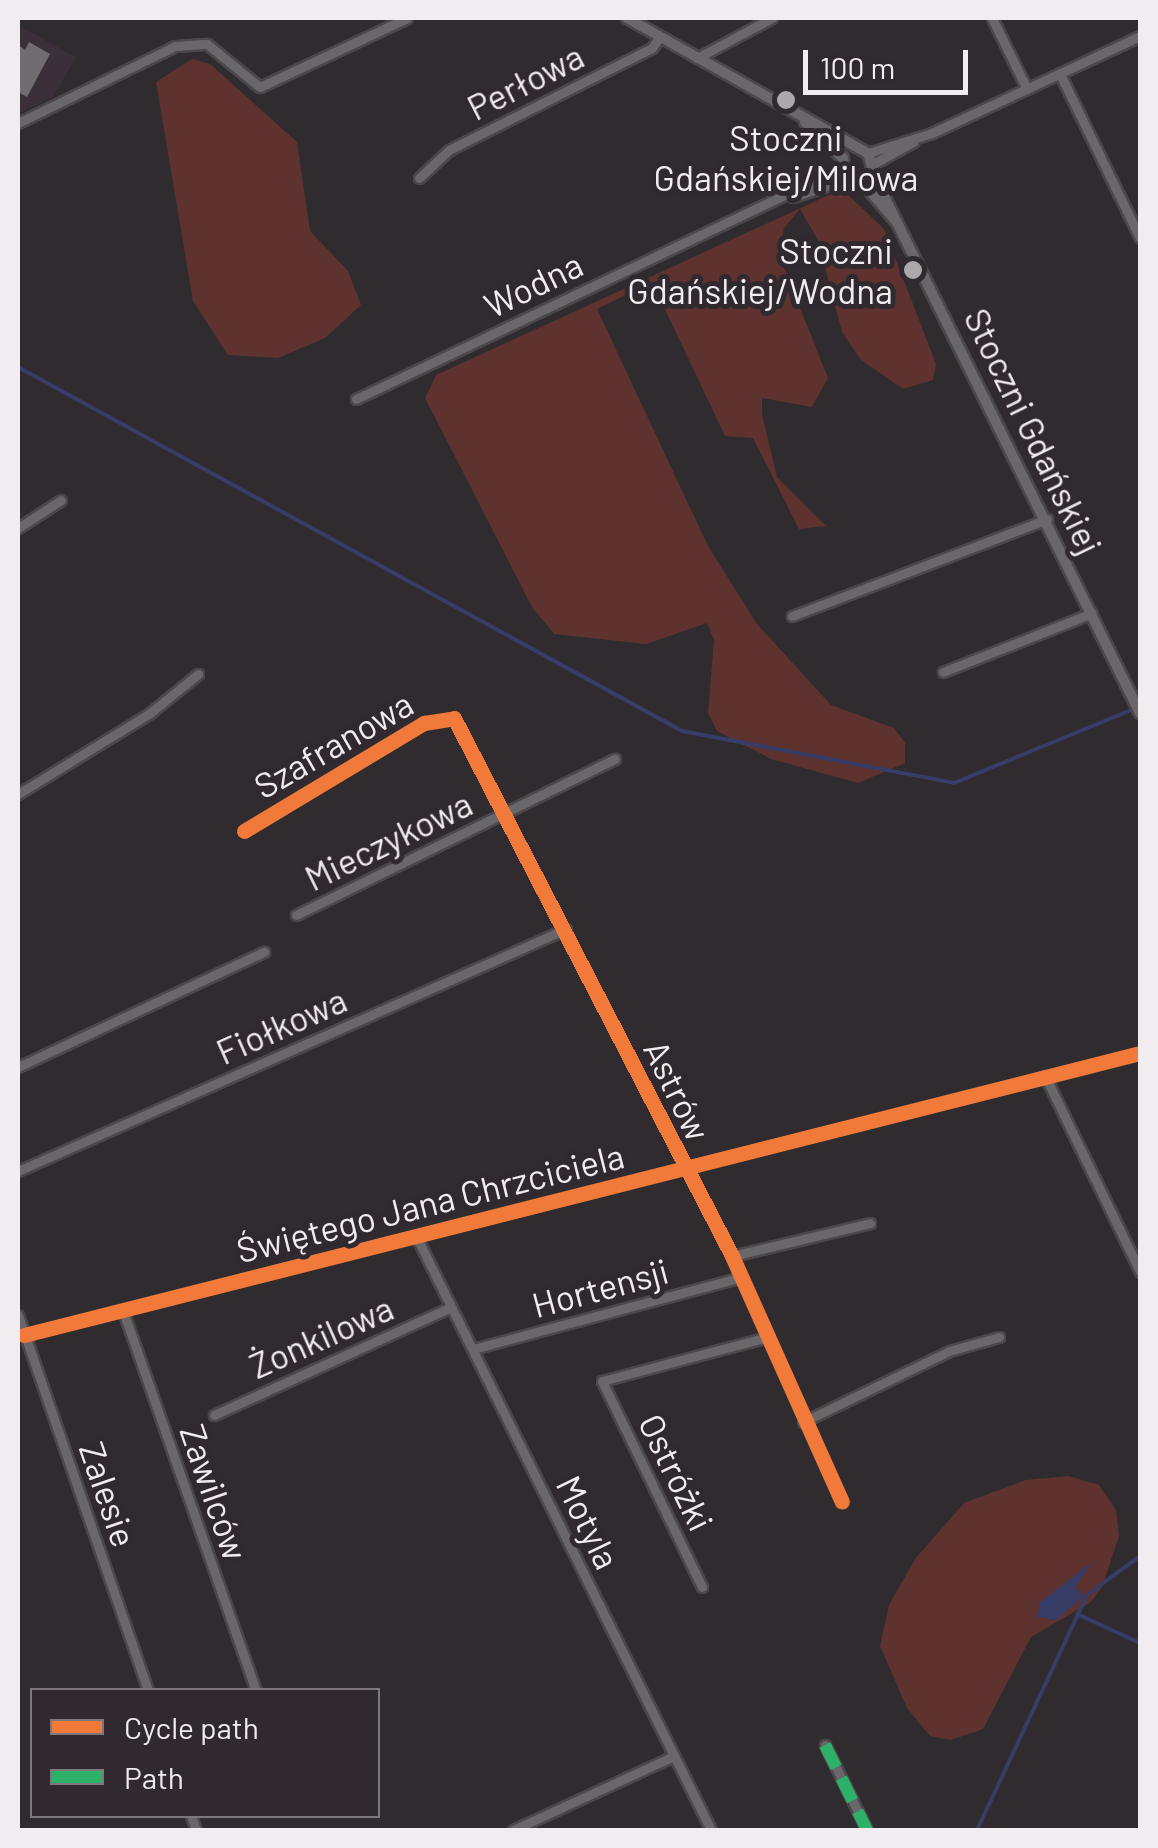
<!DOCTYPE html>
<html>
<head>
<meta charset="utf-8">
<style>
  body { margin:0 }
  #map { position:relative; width:1158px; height:1848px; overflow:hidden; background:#2f2b2f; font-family:Barlow,sans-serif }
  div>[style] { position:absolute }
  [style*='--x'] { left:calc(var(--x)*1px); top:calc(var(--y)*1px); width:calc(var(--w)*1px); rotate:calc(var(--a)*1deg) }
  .built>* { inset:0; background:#3b2f39 }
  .green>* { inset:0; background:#5e332f }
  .water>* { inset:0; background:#373d66 }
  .stream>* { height:4px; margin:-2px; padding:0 2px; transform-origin:2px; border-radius:2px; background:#373d66 }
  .building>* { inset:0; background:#716c6f }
  .roads { filter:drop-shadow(2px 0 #4b474a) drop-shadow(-2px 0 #4b474a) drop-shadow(0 2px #4b474a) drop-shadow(0 -2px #4b474a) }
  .minor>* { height:9px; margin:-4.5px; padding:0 4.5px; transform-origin:4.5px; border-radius:4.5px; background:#6a676a }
  .tertiary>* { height:10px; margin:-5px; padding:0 5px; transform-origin:5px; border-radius:5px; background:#6a676a }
  .quiet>* { height:12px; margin-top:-6px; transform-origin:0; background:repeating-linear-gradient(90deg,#2db169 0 25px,transparent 0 37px) }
  .cycleway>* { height:15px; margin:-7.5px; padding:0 7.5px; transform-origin:7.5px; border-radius:7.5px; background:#f17a3a }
  .dots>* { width:28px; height:28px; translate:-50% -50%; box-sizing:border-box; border:5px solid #312930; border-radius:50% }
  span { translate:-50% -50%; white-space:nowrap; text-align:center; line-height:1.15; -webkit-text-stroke:10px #312930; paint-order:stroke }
  .street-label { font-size:35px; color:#f1ecf0 }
  .poi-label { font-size:35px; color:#f1ecf0 }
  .right { translate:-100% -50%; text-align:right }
  .frame { position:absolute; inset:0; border:20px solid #f1ecf0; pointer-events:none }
  .legend { position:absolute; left:30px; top:1688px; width:350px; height:130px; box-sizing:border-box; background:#312930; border:2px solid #7e777d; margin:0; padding:12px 18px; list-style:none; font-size:30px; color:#f1ecf0 }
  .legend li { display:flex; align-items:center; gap:20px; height:50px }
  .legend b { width:50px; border:2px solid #7e777d }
  .scale { position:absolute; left:803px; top:50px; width:165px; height:45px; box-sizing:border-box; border:5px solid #f1ecf0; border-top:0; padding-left:12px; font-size:30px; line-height:35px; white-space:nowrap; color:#f1ecf0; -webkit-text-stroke:8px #312930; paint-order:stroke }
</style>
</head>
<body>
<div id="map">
  <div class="built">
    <div style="clip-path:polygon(18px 25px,76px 57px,54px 96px,18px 114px)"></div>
  </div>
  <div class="green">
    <div style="clip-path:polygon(192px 59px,210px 64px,297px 142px,310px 231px,348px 271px,361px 305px,325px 338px,278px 358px,228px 355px,193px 301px,156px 82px)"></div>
    <div style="clip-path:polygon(842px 189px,884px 229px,936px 364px,933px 380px,903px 389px,861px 360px,842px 332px,818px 240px,800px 209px,784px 228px,779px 255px,828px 378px,812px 407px,762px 398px,762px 414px,777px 477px,826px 526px,799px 529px,753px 438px,725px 436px,652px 282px,597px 309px,708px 546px,757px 624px,831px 705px,894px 728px,905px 743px,905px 763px,858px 783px,771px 759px,717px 731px,708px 713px,714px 640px,707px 623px,646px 644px,554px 634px,532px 607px,425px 398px,436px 375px)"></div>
    <div style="clip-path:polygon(1068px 1476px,1099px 1485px,1116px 1510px,1119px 1536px,1102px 1587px,1091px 1602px,1031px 1637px,983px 1729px,951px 1740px,930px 1736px,907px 1708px,880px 1646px,889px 1605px,915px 1559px,964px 1503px,1026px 1480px)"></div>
  </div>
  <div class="water">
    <div style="clip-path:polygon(1092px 1562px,1075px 1588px,1084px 1596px,1056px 1620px,1038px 1617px,1039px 1603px)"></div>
  </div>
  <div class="stream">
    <div style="--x:18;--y:367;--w:757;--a:28.73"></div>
    <div style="--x:682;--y:731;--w:277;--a:10.8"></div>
    <div style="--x:954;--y:783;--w:189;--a:-22.4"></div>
    <div style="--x:1077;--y:1614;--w:69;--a:24.7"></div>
    <div style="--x:977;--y:1830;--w:259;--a:-64.9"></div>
    <div style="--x:1087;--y:1595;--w:66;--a:-36.3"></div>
  </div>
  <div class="building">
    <div style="clip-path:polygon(29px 42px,50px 54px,27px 97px,18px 92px,18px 45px,25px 50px)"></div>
  </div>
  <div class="roads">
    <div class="minor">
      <div style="--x:992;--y:18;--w:79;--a:63.8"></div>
      <div style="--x:697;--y:58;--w:85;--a:-28.1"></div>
      <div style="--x:1060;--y:74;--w:182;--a:64"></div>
      <div style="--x:18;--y:123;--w:175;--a:-26.1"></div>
      <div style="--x:175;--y:46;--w:32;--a:-4"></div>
      <div style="--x:207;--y:44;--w:68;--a:39.1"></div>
      <div style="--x:260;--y:87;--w:162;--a:-25.1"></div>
      <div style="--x:868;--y:153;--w:67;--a:-17.4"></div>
      <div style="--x:932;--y:133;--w:230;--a:-25"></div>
      <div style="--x:873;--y:164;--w:46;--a:-28.8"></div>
      <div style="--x:419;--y:178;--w:41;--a:-43"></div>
      <div style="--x:449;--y:150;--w:227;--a:-26.7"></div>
      <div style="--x:652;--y:48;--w:14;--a:-56"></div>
      <div style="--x:793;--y:197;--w:58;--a:-18.1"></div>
      <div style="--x:356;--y:399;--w:537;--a:-25.47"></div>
      <div style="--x:18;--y:528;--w:51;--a:-33.1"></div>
      <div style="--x:792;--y:616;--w:273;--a:-20.8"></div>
      <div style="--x:943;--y:672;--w:160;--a:-21.6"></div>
      <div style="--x:18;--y:794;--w:155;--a:-31.5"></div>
      <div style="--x:150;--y:713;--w:62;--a:-39.1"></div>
      <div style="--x:244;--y:831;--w:210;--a:-31"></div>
      <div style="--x:424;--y:723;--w:30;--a:-9"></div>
      <div style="--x:454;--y:718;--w:606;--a:62.67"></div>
      <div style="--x:732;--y:1256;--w:269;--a:65.9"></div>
      <div style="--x:296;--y:915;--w:355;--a:-26.1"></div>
      <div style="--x:18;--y:1067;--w:272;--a:-25.1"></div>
      <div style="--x:1045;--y:1076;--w:218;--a:64.1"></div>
      <div style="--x:18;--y:1171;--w:599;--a:-23.83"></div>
      <div style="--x:417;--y:1238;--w:661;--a:63.59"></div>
      <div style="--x:732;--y:1256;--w:142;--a:-13.4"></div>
      <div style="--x:123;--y:1311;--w:402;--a:70.7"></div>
      <div style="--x:18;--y:1315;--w:397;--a:70.9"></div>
      <div style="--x:24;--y:1335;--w:1151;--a:-14.18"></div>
      <div style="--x:473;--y:1349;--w:278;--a:-15"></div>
      <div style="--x:214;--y:1415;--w:260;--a:-24.5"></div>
      <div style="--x:803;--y:1422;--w:162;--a:-25.9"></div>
      <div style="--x:949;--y:1351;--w:52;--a:-15.6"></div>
      <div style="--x:702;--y:1587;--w:229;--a:-115.9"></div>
      <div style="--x:602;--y:1381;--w:168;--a:-14.9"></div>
      <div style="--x:825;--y:1745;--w:95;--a:63.7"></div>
      <div style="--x:191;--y:1816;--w:15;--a:70"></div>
      <div style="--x:513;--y:1830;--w:177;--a:-24.7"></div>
    </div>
    <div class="tertiary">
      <div style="--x:627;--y:18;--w:276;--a:29.3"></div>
      <div style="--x:868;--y:153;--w:18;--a:74"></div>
      <div style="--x:873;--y:170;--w:16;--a:137"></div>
      <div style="--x:805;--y:122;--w:52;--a:43.5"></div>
      <div style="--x:843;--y:158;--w:18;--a:84"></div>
      <div style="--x:845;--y:176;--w:17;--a:17"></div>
      <div style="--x:872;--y:172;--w:604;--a:63.65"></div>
      <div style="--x:861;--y:181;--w:52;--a:48.9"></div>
    </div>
  </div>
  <div class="quiet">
    <div style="--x:825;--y:1745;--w:95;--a:63.7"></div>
  </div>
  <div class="cycleway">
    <div style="--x:244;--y:831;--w:210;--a:-31"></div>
    <div style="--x:424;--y:723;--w:30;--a:-9"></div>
    <div style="--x:454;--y:718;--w:606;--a:62.67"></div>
    <div style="--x:732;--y:1256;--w:269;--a:65.9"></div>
    <div style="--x:24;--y:1335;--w:1151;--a:-14.18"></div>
  </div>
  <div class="dots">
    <div style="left:786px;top:100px;background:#ada8ac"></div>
    <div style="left:913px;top:270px;background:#ada8ac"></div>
  </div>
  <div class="street-label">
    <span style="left:525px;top:81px;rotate:-27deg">Perłowa</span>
    <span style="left:533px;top:284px;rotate:-26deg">Wodna</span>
    <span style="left:1034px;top:431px;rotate:64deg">Stoczni Gdańskiej</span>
    <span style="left:333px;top:744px;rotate:-30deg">Szafranowa</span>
    <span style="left:388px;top:840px;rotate:-26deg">Mieczykowa</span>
    <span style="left:281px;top:1025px;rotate:-24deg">Fiołkowa</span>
    <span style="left:678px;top:1090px;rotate:64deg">Astrów</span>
    <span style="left:430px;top:1202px;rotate:-14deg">Świętego Jana Chrzciciela</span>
    <span style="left:600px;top:1287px;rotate:-15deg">Hortensji</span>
    <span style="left:321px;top:1336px;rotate:-24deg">Żonkilowa</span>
    <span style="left:677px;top:1472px;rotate:64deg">Ostróżki</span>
    <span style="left:215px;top:1492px;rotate:71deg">Zawilców</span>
    <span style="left:109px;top:1494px;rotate:71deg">Zalesie</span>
    <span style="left:589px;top:1522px;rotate:64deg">Motyla</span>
  </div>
  <div class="poi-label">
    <span style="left:786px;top:157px">Stoczni<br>Gdańskiej/Milowa</span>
    <span class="right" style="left:893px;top:270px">Stoczni<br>Gdańskiej/Wodna</span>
  </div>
  <div class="frame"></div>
  <ul class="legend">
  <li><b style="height:12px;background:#f17a3a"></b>Cycle path</li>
  <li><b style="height:12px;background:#2db169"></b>Path</li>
  </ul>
  <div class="scale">100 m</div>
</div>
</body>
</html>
